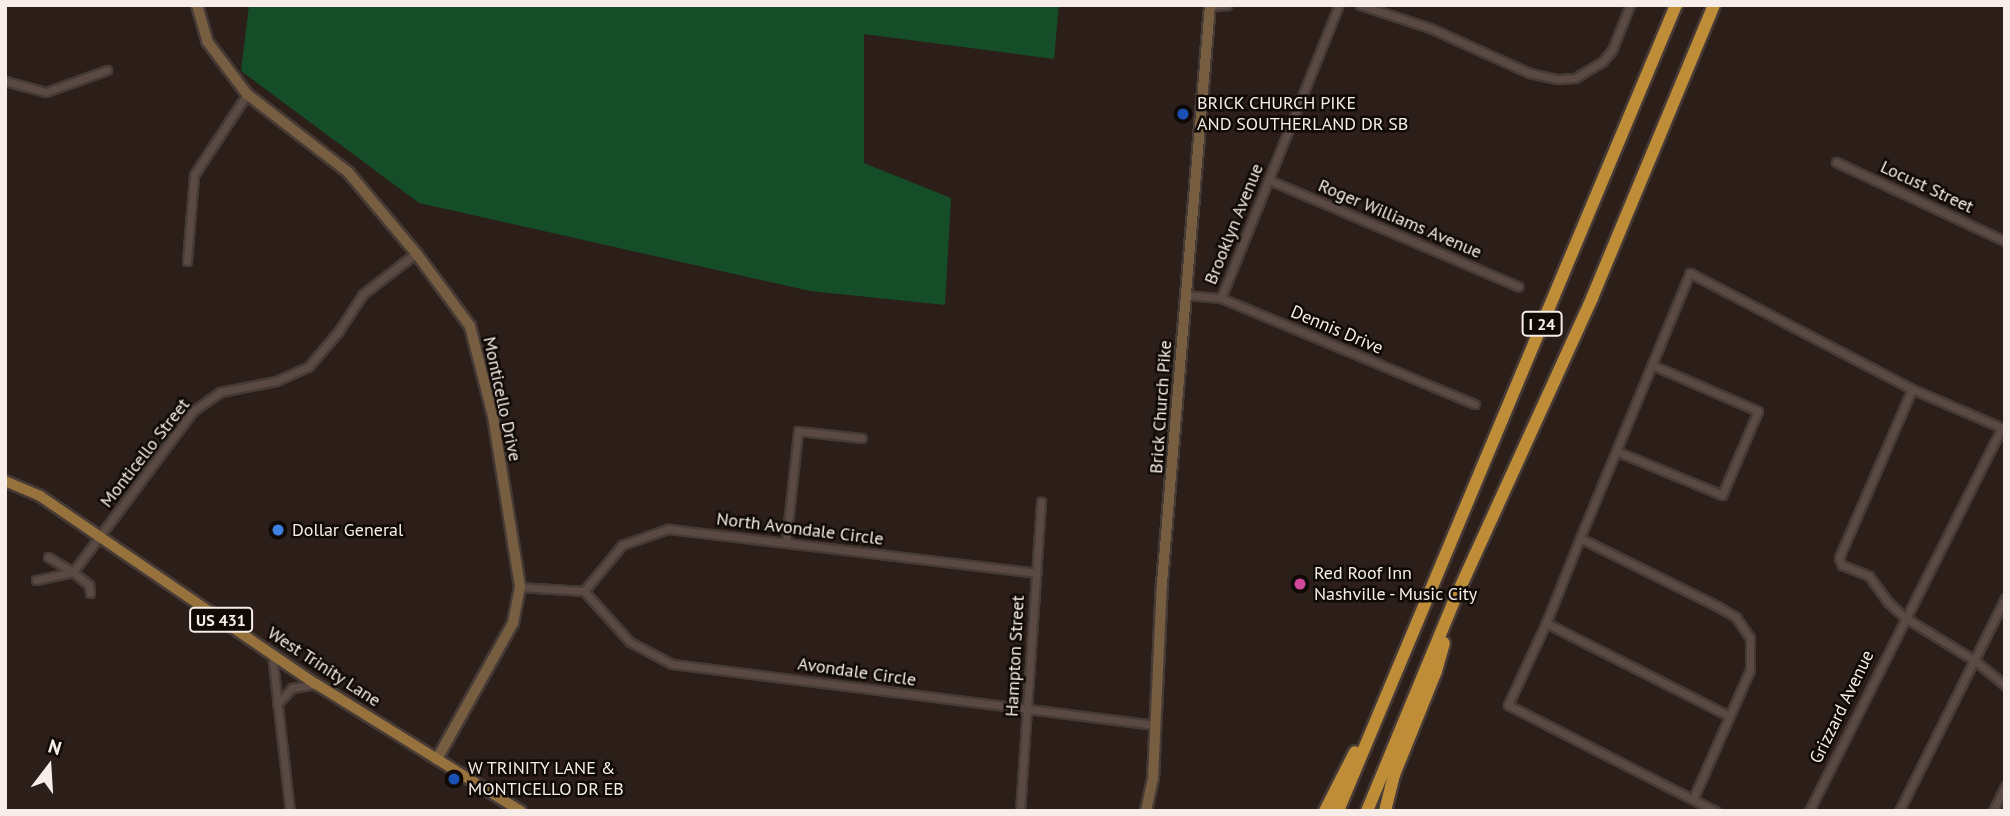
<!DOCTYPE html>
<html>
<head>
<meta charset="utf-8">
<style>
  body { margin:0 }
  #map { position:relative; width:2010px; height:816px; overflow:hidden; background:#2c1e18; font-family:"PT Sans",sans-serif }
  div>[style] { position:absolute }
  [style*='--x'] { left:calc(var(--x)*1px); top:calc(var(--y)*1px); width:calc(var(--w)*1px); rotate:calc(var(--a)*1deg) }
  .green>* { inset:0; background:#144d27 }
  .roads { filter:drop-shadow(2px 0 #463a36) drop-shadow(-2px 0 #463a36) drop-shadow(0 2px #463a36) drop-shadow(0 -2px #463a36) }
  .street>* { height:7px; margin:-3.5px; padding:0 3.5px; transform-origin:3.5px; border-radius:3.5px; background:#5a4a43 }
  .secondary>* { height:10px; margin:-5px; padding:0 5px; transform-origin:5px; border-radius:5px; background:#785e40 }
  .primary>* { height:10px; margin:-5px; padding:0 5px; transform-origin:5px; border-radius:5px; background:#97723c }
  .highway>* { height:12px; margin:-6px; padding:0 6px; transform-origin:6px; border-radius:6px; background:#bf8d38 }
  .dots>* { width:19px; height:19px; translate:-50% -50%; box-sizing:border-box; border:4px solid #100a07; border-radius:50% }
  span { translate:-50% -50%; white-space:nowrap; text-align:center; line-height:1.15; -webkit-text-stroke:5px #100a07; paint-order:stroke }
  .shield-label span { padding:2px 5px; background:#100a07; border:2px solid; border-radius:5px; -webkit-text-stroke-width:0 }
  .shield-label { font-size:16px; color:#f7ede9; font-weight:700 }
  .poi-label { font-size:18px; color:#f7ede9 }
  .left { translate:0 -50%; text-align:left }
  .street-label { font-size:18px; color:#f7ede9 }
  .frame { position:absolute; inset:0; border:7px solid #f7ede9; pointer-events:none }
  .north { position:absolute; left:14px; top:732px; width:70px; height:70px; -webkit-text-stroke:5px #100a07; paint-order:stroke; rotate:17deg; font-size:19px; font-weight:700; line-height:28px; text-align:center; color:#f7ede9 }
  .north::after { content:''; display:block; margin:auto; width:24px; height:32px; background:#f7ede9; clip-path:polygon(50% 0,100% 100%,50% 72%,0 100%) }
</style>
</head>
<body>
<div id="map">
  <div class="green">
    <div style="clip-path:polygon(249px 5px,1059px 5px,1054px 59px,864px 34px,864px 163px,951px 198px,945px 305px,810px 291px,419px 203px,241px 71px)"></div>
  </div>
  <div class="roads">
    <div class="street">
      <div style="--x:1360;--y:5;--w:74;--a:18.2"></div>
      <div style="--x:1430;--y:28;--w:109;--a:24.4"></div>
      <div style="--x:1529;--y:73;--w:30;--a:12"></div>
      <div style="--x:1558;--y:79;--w:17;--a:-3"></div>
      <div style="--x:1575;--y:78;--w:31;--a:-31"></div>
      <div style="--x:1602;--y:62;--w:16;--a:-50"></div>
      <div style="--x:1612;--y:50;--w:48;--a:-68.2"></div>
      <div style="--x:1210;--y:6;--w:17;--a:-3"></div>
      <div style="--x:5;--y:81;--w:42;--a:15"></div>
      <div style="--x:46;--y:92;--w:65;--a:-19.8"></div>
      <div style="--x:1836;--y:162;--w:187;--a:25.1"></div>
      <div style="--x:1269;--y:180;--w:271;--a:23.1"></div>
      <div style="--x:187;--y:261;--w:86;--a:-85.3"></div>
      <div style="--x:194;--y:175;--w:97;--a:-56.8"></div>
      <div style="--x:1185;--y:295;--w:36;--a:5"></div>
      <div style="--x:1221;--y:298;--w:275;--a:22.7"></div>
      <div style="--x:1221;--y:298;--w:316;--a:-68.1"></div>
      <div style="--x:1912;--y:389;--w:184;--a:113.4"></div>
      <div style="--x:1839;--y:558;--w:8;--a:67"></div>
      <div style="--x:1842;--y:565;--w:29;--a:22"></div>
      <div style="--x:1869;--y:576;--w:32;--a:54"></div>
      <div style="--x:1888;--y:602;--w:22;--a:43"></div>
      <div style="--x:1904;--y:617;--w:82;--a:31.6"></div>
      <div style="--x:1974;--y:660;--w:40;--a:39"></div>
      <div style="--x:1616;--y:451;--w:115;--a:22.5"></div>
      <div style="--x:1722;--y:495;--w:91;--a:-66.8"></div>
      <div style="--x:1758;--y:411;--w:116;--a:-156.5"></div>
      <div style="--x:1580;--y:538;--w:287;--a:-67.5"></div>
      <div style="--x:1690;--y:273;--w:250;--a:27.6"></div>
      <div style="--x:1912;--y:389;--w:101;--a:23.3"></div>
      <div style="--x:786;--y:542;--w:112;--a:-83.8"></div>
      <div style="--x:798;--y:431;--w:64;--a:6.2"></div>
      <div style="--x:48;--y:557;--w:29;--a:31"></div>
      <div style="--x:73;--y:572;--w:201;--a:-53.3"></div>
      <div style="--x:193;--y:411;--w:33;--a:-35"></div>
      <div style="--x:220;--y:392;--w:57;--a:-11.1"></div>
      <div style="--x:276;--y:381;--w:36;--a:-24"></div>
      <div style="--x:309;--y:366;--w:45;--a:-49.5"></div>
      <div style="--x:338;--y:332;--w:45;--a:-56.7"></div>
      <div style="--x:363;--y:294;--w:67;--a:-37.7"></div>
      <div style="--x:36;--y:580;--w:38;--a:-12"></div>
      <div style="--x:73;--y:572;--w:21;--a:39"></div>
      <div style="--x:89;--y:585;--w:8;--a:83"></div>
      <div style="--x:520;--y:587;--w:64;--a:3.6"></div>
      <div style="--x:584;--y:591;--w:69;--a:48"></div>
      <div style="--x:630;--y:642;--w:47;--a:27.6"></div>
      <div style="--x:672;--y:664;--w:485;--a:7.2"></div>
      <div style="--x:584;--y:591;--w:60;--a:-50.4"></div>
      <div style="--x:622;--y:545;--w:49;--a:-19.2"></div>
      <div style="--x:668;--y:529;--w:371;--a:6.8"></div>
      <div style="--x:1546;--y:623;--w:205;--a:26.9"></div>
      <div style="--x:272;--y:654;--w:158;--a:83.5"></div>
      <div style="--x:277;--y:704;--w:22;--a:-47"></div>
      <div style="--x:292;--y:688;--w:24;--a:-9"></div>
      <div style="--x:1693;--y:799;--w:141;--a:-66.2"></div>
      <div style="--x:1750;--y:670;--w:32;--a:-90"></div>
      <div style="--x:1750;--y:638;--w:25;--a:-124"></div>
      <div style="--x:1736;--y:617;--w:20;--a:-150"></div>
      <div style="--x:1719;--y:607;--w:155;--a:-153.6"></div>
      <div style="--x:1580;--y:538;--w:92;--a:111.8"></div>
      <div style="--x:1546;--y:623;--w:90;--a:114.9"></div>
      <div style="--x:1508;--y:705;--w:233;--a:27.1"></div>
      <div style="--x:1020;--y:811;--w:310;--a:-86.1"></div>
      <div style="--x:1809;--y:811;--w:429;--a:-63.3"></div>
      <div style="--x:1899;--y:811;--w:238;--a:-63.5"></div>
      <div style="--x:1993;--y:811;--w:28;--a:-64"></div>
    </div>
    <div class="secondary">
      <div style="--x:197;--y:5;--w:37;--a:74"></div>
      <div style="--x:207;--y:41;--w:66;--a:53"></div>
      <div style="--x:247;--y:94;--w:128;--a:37.7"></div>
      <div style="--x:348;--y:172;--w:106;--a:50"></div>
      <div style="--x:416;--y:253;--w:91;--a:53.5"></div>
      <div style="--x:470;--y:326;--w:93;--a:75.7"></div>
      <div style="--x:493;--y:416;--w:173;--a:81"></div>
      <div style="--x:520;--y:587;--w:37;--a:101"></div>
      <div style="--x:513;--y:623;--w:156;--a:119.2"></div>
      <div style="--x:1146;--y:811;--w:33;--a:-78"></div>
      <div style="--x:1153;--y:779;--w:196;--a:-87.4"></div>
      <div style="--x:1162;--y:583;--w:580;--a:-85.25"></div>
    </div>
    <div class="primary">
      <div style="--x:5;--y:481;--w:38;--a:23"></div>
      <div style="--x:40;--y:496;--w:334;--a:34.3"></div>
      <div style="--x:316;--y:684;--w:241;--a:31.8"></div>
    </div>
    <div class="highway">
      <div style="--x:1325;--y:811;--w:66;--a:-63"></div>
      <div style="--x:1338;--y:811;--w:874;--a:-67.25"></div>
      <div style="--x:1367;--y:811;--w:230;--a:-67.5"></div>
      <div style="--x:1455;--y:599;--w:331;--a:-65.5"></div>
      <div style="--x:1592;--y:298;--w:317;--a:-67.4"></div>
      <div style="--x:1385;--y:811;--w:37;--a:-76"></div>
      <div style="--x:1394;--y:775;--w:112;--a:-68"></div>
      <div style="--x:1436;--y:671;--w:29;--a:-74"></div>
    </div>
  </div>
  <div class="dots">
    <div style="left:1183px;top:114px;background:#1a4fb4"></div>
    <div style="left:278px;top:530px;background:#3f7fe0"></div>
    <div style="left:1300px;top:584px;background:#d1479c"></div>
    <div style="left:454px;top:779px;background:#1a4fb4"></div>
  </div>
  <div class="shield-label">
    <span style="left:1542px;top:324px">I 24</span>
    <span style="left:221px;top:620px">US 431</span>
  </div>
  <div class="poi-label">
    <span class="left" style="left:1197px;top:114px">BRICK CHURCH PIKE<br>AND SOUTHERLAND DR SB</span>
    <span class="left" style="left:292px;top:530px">Dollar General</span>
    <span class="left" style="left:1314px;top:584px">Red Roof Inn<br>Nashville - Music City</span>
    <span class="left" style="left:468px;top:779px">W TRINITY LANE &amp;<br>MONTICELLO DR EB</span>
  </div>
  <div class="street-label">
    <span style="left:1927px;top:187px;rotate:25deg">Locust Street</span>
    <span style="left:1400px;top:219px;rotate:23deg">Roger Williams Avenue</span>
    <span style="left:1234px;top:224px;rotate:-68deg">Brooklyn Avenue</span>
    <span style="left:1337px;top:330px;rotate:23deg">Dennis Drive</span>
    <span style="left:502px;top:399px;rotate:78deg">Monticello Drive</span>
    <span style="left:1161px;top:407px;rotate:-86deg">Brick Church Pike</span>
    <span style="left:145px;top:453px;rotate:-52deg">Monticello Street</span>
    <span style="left:800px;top:529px;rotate:7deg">North Avondale Circle</span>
    <span style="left:1015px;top:656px;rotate:-87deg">Hampton Street</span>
    <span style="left:324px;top:667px;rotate:33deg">West Trinity Lane</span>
    <span style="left:857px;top:672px;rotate:8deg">Avondale Circle</span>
    <span style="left:1842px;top:707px;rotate:-64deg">Grizzard Avenue</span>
  </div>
  <div class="frame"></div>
  <div class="north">N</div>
</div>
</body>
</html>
